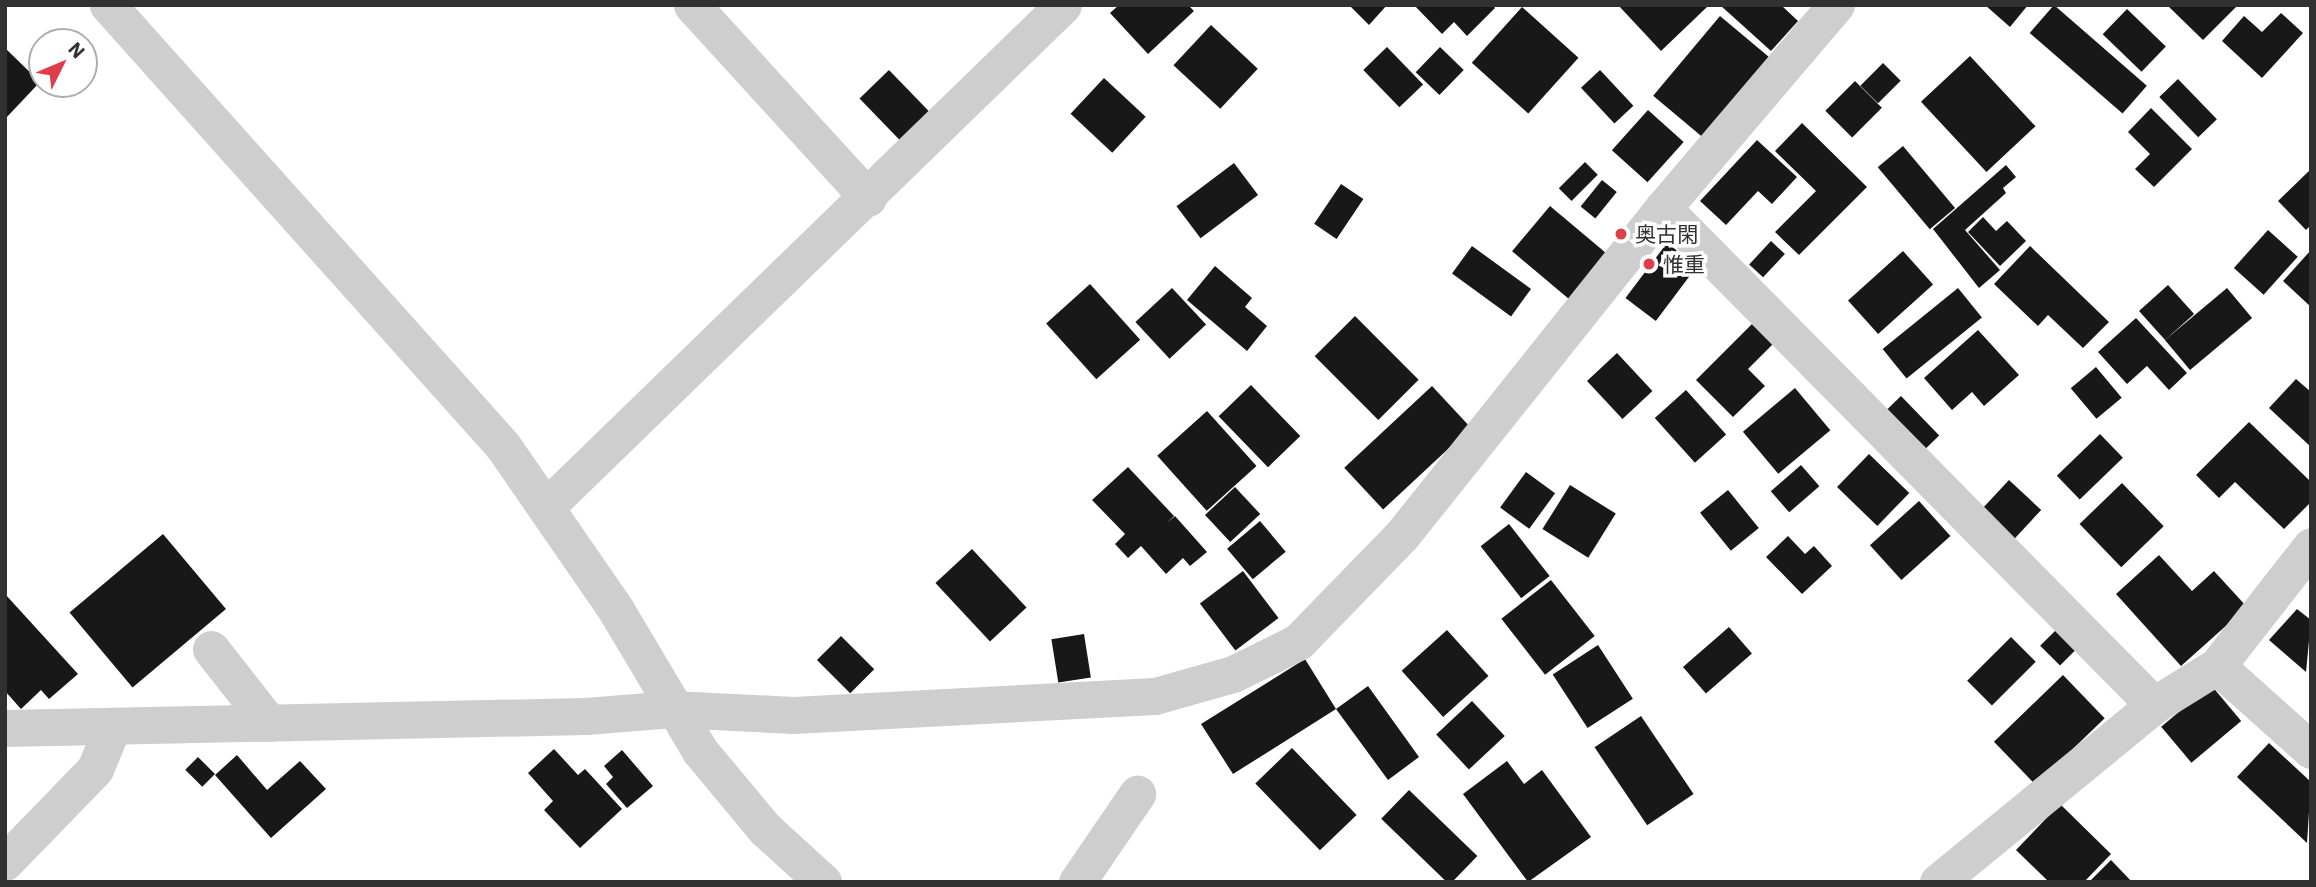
<!DOCTYPE html>
<html>
<head>
<meta charset="utf-8">
<style>
  body { margin:0 }
  #map { position:relative; width:2316px; height:887px; overflow:hidden; background:#fff; font-family:"IBM Plex Sans","Noto Sans JP",sans-serif }
  div>[style] { position:absolute }
  [style*='--x'] { left:calc(var(--x)*1px); top:calc(var(--y)*1px); width:calc(var(--w)*1px); rotate:calc(var(--a)*1deg) }
  .building>* { inset:0; background:#181818; transform-origin:0 0 }
  .minor>* { height:37px; margin:-18.5px; padding:0 18.5px; transform-origin:18.5px; border-radius:18.5px; background:#cecece }
  .dots>* { width:19px; height:19px; translate:-50% -50%; box-sizing:border-box; border:4px solid #fff; border-radius:50% }
  span { translate:-50% -50%; white-space:nowrap; text-align:center; line-height:1.15; -webkit-text-stroke:7px #fff; paint-order:stroke }
  .poi-label { font-size:21px; color:#313131 }
  .left { translate:0 -50%; text-align:left }
  .frame { position:absolute; inset:0; border:7px solid #313131; pointer-events:none }
  .north { position:absolute; left:28px; top:28px; width:70px; height:70px; box-sizing:border-box; background:#fff; border:2px solid #adadad; border-radius:50%; rotate:47deg; font-size:19px; font-weight:700; line-height:28px; text-align:center; color:#313131 }
  .north::after { content:''; display:block; margin:auto; width:24px; height:32px; background:#de3d4a; clip-path:polygon(50% 0,100% 100%,50% 72%,0 100%) }
</style>
</head>
<body>
<div id="map">
  <div class="building">
    <div style="clip-path:polygon(1119px 5px,1188px 5px,1194px 11px,1148px 54px,1110px 13px)"></div>
    <div style="clip-path:polygon(1349px 5px,1387px 5px,1369px 25px)"></div>
    <div style="clip-path:polygon(1414px 5px,1493px 5px,1495px 8px,1467px 36px,1454px 22px,1442px 34px)"></div>
    <div style="clip-path:polygon(1618px 5px,1705px 5px,1707px 7px,1661px 51px)"></div>
    <div style="clip-path:polygon(1720px 5px,1781px 5px,1798px 21px,1771px 51px)"></div>
    <div style="clip-path:polygon(1985px 5px,2028px 5px,2010px 27px)"></div>
    <div style="left:2054px;top:5px;width:123px;height:37px;rotate:41deg"></div>
    <div style="clip-path:polygon(2167px 5px,2238px 5px,2203px 40px)"></div>
    <div style="left:1522px;top:7px;width:76px;height:75px;rotate:42deg"></div>
    <div style="left:2127px;top:9px;width:54px;height:35px;rotate:44deg"></div>
    <div style="clip-path:polygon(2281px 13px,2303px 33px,2262px 78px,2222px 41px,2244px 16px,2262px 32px)"></div>
    <div style="left:1720px;top:16px;width:76px;height:104px;rotate:40deg"></div>
    <div style="left:1211px;top:25px;width:64px;height:55px;rotate:43deg"></div>
    <div style="left:1387px;top:47px;width:52px;height:33px;rotate:46deg"></div>
    <div style="left:1440px;top:47px;width:33px;height:35px;rotate:44deg"></div>
    <div style="clip-path:polygon(5px 48px,40px 82px,5px 119px)"></div>
    <div style="left:1970px;top:56px;width:96px;height:67px;rotate:47deg"></div>
    <div style="left:1883px;top:63px;width:25px;height:32px;rotate:45deg"></div>
    <div style="left:889px;top:70px;width:70px;height:41px;rotate:46deg"></div>
    <div style="left:1600px;top:70px;width:49px;height:26px;rotate:47deg"></div>
    <div style="left:1104px;top:78px;width:57px;height:49px;rotate:43deg"></div>
    <div style="left:2178px;top:79px;width:56px;height:26px;rotate:46deg"></div>
    <div style="left:1855px;top:81px;width:38px;height:42px;rotate:45deg"></div>
    <div style="clip-path:polygon(2151px 108px,2192px 149px,2154px 187px,2135px 169px,2150px 154px,2128px 132px)"></div>
    <div style="left:1648px;top:110px;width:48px;height:54px;rotate:42deg"></div>
    <div style="clip-path:polygon(1802px 123px,1867px 187px,1799px 255px,1775px 232px,1816px 191px,1775px 151px)"></div>
    <div style="clip-path:polygon(1757px 140px,1797px 177px,1772px 204px,1758px 191px,1726px 225px,1700px 201px)"></div>
    <div style="left:1903px;top:146px;width:81px;height:33px;rotate:50deg"></div>
    <div style="left:1585px;top:162px;width:18px;height:37px;rotate:45deg"></div>
    <div style="left:1234px;top:163px;width:40px;height:72px;rotate:53deg"></div>
    <div style="clip-path:polygon(2006px 165px,2016px 177px,2003px 188px,2006px 193px,1965px 230px,2000px 270px,1979px 288px,1933px 229px)"></div>
    <div style="clip-path:polygon(2311px 169px,2311px 225px,2306px 230px,2278px 201px)"></div>
    <div style="left:1602px;top:180px;width:19px;height:34px;rotate:39deg"></div>
    <div style="left:1341px;top:184px;width:27px;height:48px;rotate:34deg"></div>
    <div style="left:1550px;top:206px;width:75px;height:59px;rotate:40deg"></div>
    <div style="clip-path:polygon(1983px 217px,1996px 231px,2007px 221px,2026px 241px,2000px 266px,1968px 232px)"></div>
    <div style="left:2268px;top:230px;width:40px;height:51px;rotate:42deg"></div>
    <div style="left:1771px;top:241px;width:19px;height:32px;rotate:43deg"></div>
    <div style="left:1667px;top:243px;width:38px;height:69px;rotate:37deg"></div>
    <div style="left:1472px;top:246px;width:73px;height:34px;rotate:36deg"></div>
    <div style="clip-path:polygon(2030px 246px,2109px 322px,2083px 348px,2048px 315px,2038px 326px,1994px 284px)"></div>
    <div style="clip-path:polygon(2311px 250px,2311px 307px,2283px 281px)"></div>
    <div style="left:1903px;top:251px;width:45px;height:74px;rotate:48deg"></div>
    <div style="clip-path:polygon(1215px 266px,1252px 298px,1245px 307px,1267px 326px,1247px 351px,1187px 300px)"></div>
    <div style="left:1090px;top:284px;width:75px;height:59px;rotate:48deg"></div>
    <div style="left:2168px;top:285px;width:39px;height:39px;rotate:48deg"></div>
    <div style="left:1172px;top:288px;width:50px;height:50px;rotate:47deg"></div>
    <div style="left:1958px;top:288px;width:38px;height:97px;rotate:51deg"></div>
    <div style="left:2227px;top:288px;width:39px;height:81px;rotate:50deg"></div>
    <div style="left:1355px;top:316px;width:90px;height:57px;rotate:45deg"></div>
    <div style="clip-path:polygon(2136px 318px,2187px 373px,2169px 390px,2147px 366px,2127px 384px,2098px 352px)"></div>
    <div style="clip-path:polygon(1753px 323px,1774px 343px,1748px 369px,1765px 386px,1733px 417px,1696px 380px)"></div>
    <div style="clip-path:polygon(1978px 330px,2019px 375px,1984px 406px,1972px 392px,1952px 410px,1924px 378px)"></div>
    <div style="left:1617px;top:353px;width:52px;height:41px;rotate:47deg"></div>
    <div style="left:2096px;top:367px;width:40px;height:33px;rotate:50deg"></div>
    <div style="clip-path:polygon(2296px 379px,2311px 392px,2311px 447px,2269px 408px)"></div>
    <div style="left:1251px;top:385px;width:71px;height:45px;rotate:46deg"></div>
    <div style="left:1432px;top:386px;width:57px;height:120px;rotate:47deg"></div>
    <div style="left:1795px;top:388px;width:55px;height:68px;rotate:50deg"></div>
    <div style="left:1686px;top:390px;width:60px;height:42px;rotate:48deg"></div>
    <div style="left:1901px;top:396px;width:55px;height:33px;rotate:46deg"></div>
    <div style="left:1207px;top:411px;width:74px;height:67px;rotate:48deg"></div>
    <div style="clip-path:polygon(2249px 422px,2311px 482px,2311px 502px,2284px 529px,2235px 482px,2219px 498px,2196px 475px)"></div>
    <div style="left:2100px;top:434px;width:33px;height:60px;rotate:46deg"></div>
    <div style="left:1869px;top:454px;width:56px;height:46px;rotate:44deg"></div>
    <div style="left:1801px;top:465px;width:28px;height:40px;rotate:49deg"></div>
    <div style="clip-path:polygon(1128px 467px,1174px 516px,1167px 523px,1175px 516px,1207px 552px,1190px 566px,1183px 558px,1166px 574px,1141px 546px,1128px 558px,1115px 544px,1125px 534px,1092px 500px)"></div>
    <div style="left:1526px;top:472px;width:36px;height:44px;rotate:36deg"></div>
    <div style="left:2009px;top:480px;width:44px;height:47px;rotate:43deg"></div>
    <div style="left:2122px;top:483px;width:60px;height:59px;rotate:46deg"></div>
    <div style="left:1570px;top:485px;width:54px;height:52px;rotate:32deg"></div>
    <div style="left:1235px;top:487px;width:37px;height:41px;rotate:47deg"></div>
    <div style="left:1728px;top:490px;width:49px;height:36px;rotate:51deg"></div>
    <div style="left:1919px;top:501px;width:47px;height:66px;rotate:48deg"></div>
    <div style="left:1260px;top:521px;width:40px;height:43px;rotate:50deg"></div>
    <div style="left:1509px;top:524px;width:66px;height:36px;rotate:52deg"></div>
    <div style="left:163px;top:534px;width:98px;height:122px;rotate:50deg"></div>
    <div style="clip-path:polygon(1788px 536px,1805px 554px,1814px 546px,1832px 566px,1802px 594px,1766px 557px)"></div>
    <div style="left:972px;top:549px;width:80px;height:50px;rotate:47deg"></div>
    <div style="clip-path:polygon(2159px 555px,2192px 591px,2214px 571px,2247px 607px,2181px 666px,2116px 594px)"></div>
    <div style="left:1243px;top:571px;width:59px;height:54px;rotate:53deg"></div>
    <div style="left:1551px;top:580px;width:71px;height:63px;rotate:52deg"></div>
    <div style="clip-path:polygon(5px 594px,78px 674px,49px 699px,41px 690px,21px 709px,5px 691px)"></div>
    <div style="clip-path:polygon(2297px 609px,2311px 620px,2306px 672px,2269px 640px)"></div>
    <div style="left:2060px;top:626px;width:28px;height:28px;rotate:45deg"></div>
    <div style="left:1729px;top:627px;width:35px;height:61px;rotate:49deg"></div>
    <div style="left:1447px;top:630px;width:62px;height:61px;rotate:48deg"></div>
    <div style="left:1084px;top:634px;width:44px;height:33px;rotate:81deg"></div>
    <div style="left:841px;top:636px;width:47px;height:34px;rotate:45deg"></div>
    <div style="left:2011px;top:637px;width:35px;height:62px;rotate:45deg"></div>
    <div style="left:1598px;top:645px;width:64px;height:54px;rotate:57deg"></div>
    <div style="clip-path:polygon(1305px 659px,1336px 709px,1368px 686px,1419px 757px,1388px 780px,1336px 709px,1233px 774px,1201px 724px)"></div>
    <div style="left:2063px;top:675px;width:60px;height:96px;rotate:46deg"></div>
    <div style="left:2211px;top:685px;width:47px;height:65px;rotate:50deg"></div>
    <div style="left:1472px;top:701px;width:48px;height:49px;rotate:47deg"></div>
    <div style="left:1641px;top:716px;width:94px;height:56px;rotate:56deg"></div>
    <div style="clip-path:polygon(2269px 743px,2311px 782px,2307px 843px,2237px 777px)"></div>
    <div style="left:1292px;top:748px;width:93px;height:51px;rotate:46deg"></div>
    <div style="clip-path:polygon(554px 749px,578px 775px,585px 769px,622px 809px,580px 848px,544px 810px,553px 801px,528px 773px)"></div>
    <div style="clip-path:polygon(622px 750px,653px 786px,627px 808px,606px 784px,613px 777px,604px 766px)"></div>
    <div style="clip-path:polygon(237px 755px,267px 790px,300px 761px,326px 789px,271px 838px,215px 775px)"></div>
    <div style="left:198px;top:757px;width:24px;height:18px;rotate:45deg"></div>
    <div style="clip-path:polygon(1507px 761px,1524px 784px,1542px 770px,1591px 837px,1528px 882px,1463px 794px)"></div>
    <div style="left:1409px;top:790px;width:95px;height:40px;rotate:44deg"></div>
    <div style="clip-path:polygon(2060px 804px,2111px 854px,2084px 882px,2049px 882px,2016px 850px)"></div>
    <div style="clip-path:polygon(2111px 860px,2132px 882px,2089px 882px)"></div>
  </div>
  <div class="minor">
    <div style="--x:108;--y:5;--w:592;--a:48.15"></div>
    <div style="--x:503;--y:446;--w:199;--a:55.4"></div>
    <div style="--x:616;--y:610;--w:164;--a:59.2"></div>
    <div style="--x:700;--y:751;--w:102;--a:50.2"></div>
    <div style="--x:765;--y:829;--w:79;--a:42.4"></div>
    <div style="--x:692;--y:5;--w:261;--a:47.6"></div>
    <div style="--x:1663;--y:208;--w:699;--a:45.35"></div>
    <div style="--x:547;--y:506;--w:719;--a:-44.15"></div>
    <div style="--x:211;--y:649;--w:94;--a:51.9"></div>
    <div style="--x:2217;--y:666;--w:126;--a:41.8"></div>
    <div style="--x:5;--y:728;--w:581;--a:-1.18"></div>
    <div style="--x:586;--y:716;--w:86;--a:-4.7"></div>
    <div style="--x:672;--y:709;--w:121;--a:2.8"></div>
    <div style="--x:793;--y:715;--w:362;--a:-3"></div>
    <div style="--x:1155;--y:696;--w:81;--a:-15.8"></div>
    <div style="--x:1233;--y:674;--w:72;--a:-26.2"></div>
    <div style="--x:1298;--y:642;--w:149;--a:-45.8"></div>
    <div style="--x:1402;--y:535;--w:418;--a:-51.4"></div>
    <div style="--x:1663;--y:208;--w:267;--a:-49.6"></div>
    <div style="--x:5;--y:862;--w:129;--a:-45.9"></div>
    <div style="--x:95;--y:769;--w:47;--a:-67.3"></div>
    <div style="--x:1077;--y:882;--w:107;--a:-55.7"></div>
    <div style="--x:1938;--y:882;--w:279;--a:-39.3"></div>
    <div style="--x:2154;--y:705;--w:74;--a:-31.8"></div>
    <div style="--x:2217;--y:666;--w:152;--a:-51.9"></div>
  </div>
  <div class="dots">
    <div style="left:1621px;top:234px;background:#de3d4a"></div>
    <div style="left:1649px;top:264px;background:#de3d4a"></div>
  </div>
  <div class="poi-label">
    <span class="left" style="left:1635px;top:234px">奥古閑</span>
    <span class="left" style="left:1663px;top:264px">惟重</span>
  </div>
  <div class="frame"></div>
  <div class="north">N</div>
</div>
</body>
</html>
